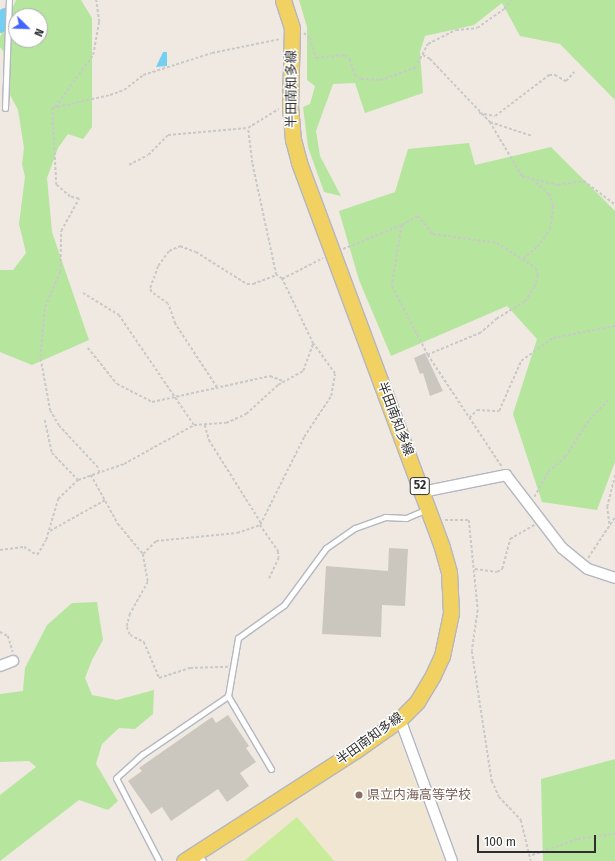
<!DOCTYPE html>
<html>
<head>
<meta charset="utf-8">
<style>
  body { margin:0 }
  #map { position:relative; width:615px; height:861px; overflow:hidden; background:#efe9e1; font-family:"Fira Sans","Noto Sans JP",sans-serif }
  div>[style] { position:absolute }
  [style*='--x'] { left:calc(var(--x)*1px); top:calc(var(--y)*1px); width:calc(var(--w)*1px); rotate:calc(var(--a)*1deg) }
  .education>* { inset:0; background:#f0e6d1 }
  .green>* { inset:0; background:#b6e59e }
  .pitch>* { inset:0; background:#c9ec9a }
  .water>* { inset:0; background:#75cff0 }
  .river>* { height:14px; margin:-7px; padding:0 7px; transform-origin:7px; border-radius:7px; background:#75cff0 }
  .building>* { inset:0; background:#cbc7bf }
  .path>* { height:1.5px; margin-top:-0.75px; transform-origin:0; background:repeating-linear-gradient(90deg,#c9c9c9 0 3px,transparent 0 5px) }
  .roads { filter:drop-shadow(1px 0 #b4b7c1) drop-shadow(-1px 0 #b4b7c1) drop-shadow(0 1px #b4b7c1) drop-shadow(0 -1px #b4b7c1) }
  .lane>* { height:5px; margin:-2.5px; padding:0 2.5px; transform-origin:2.5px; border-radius:2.5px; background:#fff }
  .street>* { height:10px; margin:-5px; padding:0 5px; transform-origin:5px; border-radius:5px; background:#fff }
  .primary>* { height:15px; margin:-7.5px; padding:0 7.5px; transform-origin:7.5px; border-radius:7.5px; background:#f2d163 }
  .dots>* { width:11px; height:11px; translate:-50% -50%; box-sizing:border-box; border:2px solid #fff; border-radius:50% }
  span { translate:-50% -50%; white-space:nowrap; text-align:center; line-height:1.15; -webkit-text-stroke:3px #fff; paint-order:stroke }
  .shield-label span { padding:1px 3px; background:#fff; border:1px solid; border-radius:3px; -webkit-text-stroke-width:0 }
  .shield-label { font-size:12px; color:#2e2e2e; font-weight:700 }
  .street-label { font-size:13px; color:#2e2e2e }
  .education-label { font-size:13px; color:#785e54 }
  .left { translate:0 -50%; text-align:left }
  .north { position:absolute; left:8px; top:8px; width:40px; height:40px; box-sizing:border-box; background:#fff; border:1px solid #ababab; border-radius:50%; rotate:113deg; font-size:11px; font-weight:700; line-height:16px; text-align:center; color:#2e2e2e }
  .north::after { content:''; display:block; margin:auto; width:14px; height:18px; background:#4264fb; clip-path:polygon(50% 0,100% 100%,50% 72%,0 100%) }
  .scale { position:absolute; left:477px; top:835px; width:119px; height:18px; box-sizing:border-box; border:2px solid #2e2e2e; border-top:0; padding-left:5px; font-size:12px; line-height:14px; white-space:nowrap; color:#2e2e2e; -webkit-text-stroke:3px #fff; paint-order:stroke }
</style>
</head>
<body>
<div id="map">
  <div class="education">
    <div style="clip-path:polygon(397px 732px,444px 861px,199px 861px)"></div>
  </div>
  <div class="green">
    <div style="clip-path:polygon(evenodd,16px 0,81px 0,92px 18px,92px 127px,83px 139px,68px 134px,58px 148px,47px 178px,52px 232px,89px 340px,32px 365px,0 352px,0 270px,13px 270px,26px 253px,19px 224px,25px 177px,22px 164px,24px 148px,18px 110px,8px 91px,3px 51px,0 47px,0 37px,16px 0,16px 16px,40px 16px,40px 40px,16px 40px,16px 16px)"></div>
    <div style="clip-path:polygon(299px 0,615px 0,615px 100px,560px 44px,520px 36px,502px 3px,474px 25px,425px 36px,420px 52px,423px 93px,365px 113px,355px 83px,333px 84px,316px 131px,320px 156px,341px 196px,324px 192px,308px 147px,303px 107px,310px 104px,315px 86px,307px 80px,307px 27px)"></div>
    <div style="clip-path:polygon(469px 143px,475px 165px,551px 147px,615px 211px,615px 462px,597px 510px,542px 502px,513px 414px,537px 339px,507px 306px,391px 356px,359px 280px,339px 211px,395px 192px,408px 149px)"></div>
    <div style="clip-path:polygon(97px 602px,103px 640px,92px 660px,85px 678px,92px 695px,117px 700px,154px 690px,153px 714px,135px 729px,119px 728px,102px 744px,96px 764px,118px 801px,108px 810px,79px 800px,0 861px,0 795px,36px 767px,29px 761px,0 762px,0 694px,23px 691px,25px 668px,47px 625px,72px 603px)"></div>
    <div style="clip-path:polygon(615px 759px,615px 861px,543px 861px,541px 779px)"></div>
  </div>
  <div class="pitch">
    <div style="clip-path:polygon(297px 817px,334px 861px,244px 861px)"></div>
  </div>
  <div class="water">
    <div style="clip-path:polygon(163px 52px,167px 52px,167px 66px,156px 67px)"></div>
  </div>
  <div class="river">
    <div style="--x:0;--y:26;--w:12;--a:-66"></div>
  </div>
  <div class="building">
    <div style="clip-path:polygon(425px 353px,443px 391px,430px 396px,423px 373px,420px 374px,414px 358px)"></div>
    <div style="clip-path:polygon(389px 548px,408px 549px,405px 606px,382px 605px,381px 637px,322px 634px,326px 566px,388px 571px)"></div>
    <div style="clip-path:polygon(228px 715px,249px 746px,246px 748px,256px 762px,240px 773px,249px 786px,227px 802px,218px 789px,171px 821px,162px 807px,151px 814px,128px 781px,142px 771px,139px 768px,212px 717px,216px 723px)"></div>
  </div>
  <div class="path">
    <div style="--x:304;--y:33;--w:8;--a:40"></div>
    <div style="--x:310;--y:38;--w:21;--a:73"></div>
    <div style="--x:316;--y:58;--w:29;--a:-6"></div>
    <div style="--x:345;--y:55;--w:6;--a:39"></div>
    <div style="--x:350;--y:59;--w:17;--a:73"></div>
    <div style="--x:355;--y:75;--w:7;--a:34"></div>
    <div style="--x:361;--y:79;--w:19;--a:3"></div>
    <div style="--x:380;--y:80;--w:37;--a:-19"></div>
    <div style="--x:415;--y:68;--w:27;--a:-62"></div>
    <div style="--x:428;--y:44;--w:31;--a:-27"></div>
    <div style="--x:456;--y:30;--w:21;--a:-5"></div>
    <div style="--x:477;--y:28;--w:33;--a:-35"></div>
    <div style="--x:504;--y:9;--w:11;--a:-52"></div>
    <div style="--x:423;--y:55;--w:8;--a:30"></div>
    <div style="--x:430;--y:59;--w:87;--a:46.4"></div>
    <div style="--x:490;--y:122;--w:63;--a:59.3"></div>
    <div style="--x:522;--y:176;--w:37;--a:14"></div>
    <div style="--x:558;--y:185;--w:26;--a:-9"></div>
    <div style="--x:584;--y:181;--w:39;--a:37"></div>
    <div style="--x:55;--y:107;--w:64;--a:-53.8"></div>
    <div style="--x:93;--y:55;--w:34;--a:-80"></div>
    <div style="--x:99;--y:22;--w:22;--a:-98"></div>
    <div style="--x:479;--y:113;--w:16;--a:11"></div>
    <div style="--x:495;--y:116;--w:68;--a:-37.2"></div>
    <div style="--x:549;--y:75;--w:6;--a:0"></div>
    <div style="--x:555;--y:75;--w:13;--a:29"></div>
    <div style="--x:566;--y:81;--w:12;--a:-48"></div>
    <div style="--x:490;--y:122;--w:44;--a:18.4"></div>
    <div style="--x:129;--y:165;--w:21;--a:-28"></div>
    <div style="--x:148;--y:155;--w:28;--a:-45"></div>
    <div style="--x:168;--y:135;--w:80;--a:-5"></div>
    <div style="--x:248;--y:128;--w:36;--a:-32"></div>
    <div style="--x:402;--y:225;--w:62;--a:99.3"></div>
    <div style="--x:392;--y:286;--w:78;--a:62.4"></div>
    <div style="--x:428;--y:355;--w:134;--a:56.5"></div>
    <div style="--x:343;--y:249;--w:64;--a:-22.1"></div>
    <div style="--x:402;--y:225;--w:18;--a:-29"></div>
    <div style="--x:418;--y:216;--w:23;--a:50"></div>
    <div style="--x:433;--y:234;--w:65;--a:8"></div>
    <div style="--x:497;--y:243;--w:46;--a:32.7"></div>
    <div style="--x:536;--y:268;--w:7;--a:74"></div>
    <div style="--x:538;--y:275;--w:12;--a:104"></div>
    <div style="--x:535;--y:287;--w:18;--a:124"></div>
    <div style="--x:525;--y:302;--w:33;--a:149"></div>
    <div style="--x:497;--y:319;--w:21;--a:139"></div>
    <div style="--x:481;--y:333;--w:57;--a:157.5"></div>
    <div style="--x:523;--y:259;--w:18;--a:-41"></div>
    <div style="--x:537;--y:247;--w:22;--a:-54"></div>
    <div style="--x:550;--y:229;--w:23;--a:-83"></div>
    <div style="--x:553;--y:206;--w:12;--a:-110"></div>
    <div style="--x:549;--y:195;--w:21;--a:-137"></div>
    <div style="--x:282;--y:279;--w:46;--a:-27.1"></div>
    <div style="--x:83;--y:293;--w:42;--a:31.4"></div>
    <div style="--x:119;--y:315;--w:133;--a:55.7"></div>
    <div style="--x:88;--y:348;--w:46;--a:51.1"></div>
    <div style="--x:117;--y:384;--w:39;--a:27"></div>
    <div style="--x:152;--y:402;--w:121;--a:-12.4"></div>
    <div style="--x:270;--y:376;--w:14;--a:21"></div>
    <div style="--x:217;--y:388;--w:77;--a:-123.3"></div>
    <div style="--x:175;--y:324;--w:21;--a:-109"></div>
    <div style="--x:168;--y:304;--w:21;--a:-145"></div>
    <div style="--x:151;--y:292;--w:4;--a:-104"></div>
    <div style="--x:150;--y:288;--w:23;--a:-70"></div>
    <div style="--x:158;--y:266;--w:19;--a:-54"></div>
    <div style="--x:169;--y:251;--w:12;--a:-24"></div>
    <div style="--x:180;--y:246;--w:17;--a:21"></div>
    <div style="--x:196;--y:252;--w:60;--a:32.1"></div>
    <div style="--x:247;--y:284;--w:6;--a:0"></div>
    <div style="--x:253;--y:284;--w:25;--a:-21"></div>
    <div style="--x:469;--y:418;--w:11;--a:-45"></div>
    <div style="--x:477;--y:410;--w:22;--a:3"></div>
    <div style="--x:499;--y:411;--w:55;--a:-66.3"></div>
    <div style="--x:521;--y:361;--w:39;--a:-36"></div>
    <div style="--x:553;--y:338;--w:63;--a:-11"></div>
    <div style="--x:45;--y:420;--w:34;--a:78"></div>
    <div style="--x:52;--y:453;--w:37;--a:46"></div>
    <div style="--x:205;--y:425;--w:16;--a:75"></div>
    <div style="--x:209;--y:440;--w:98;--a:57.9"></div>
    <div style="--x:99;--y:473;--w:5;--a:-101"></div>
    <div style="--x:98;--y:468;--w:57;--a:-132.9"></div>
    <div style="--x:59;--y:426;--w:17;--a:-121"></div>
    <div style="--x:50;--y:411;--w:55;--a:-100.5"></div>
    <div style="--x:40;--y:357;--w:50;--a:-84.3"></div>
    <div style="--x:45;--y:307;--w:38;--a:-67"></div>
    <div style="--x:60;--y:272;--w:41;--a:-88.6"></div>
    <div style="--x:61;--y:231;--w:37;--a:-61"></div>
    <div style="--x:79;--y:199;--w:9;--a:-167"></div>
    <div style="--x:70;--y:197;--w:18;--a:-139"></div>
    <div style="--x:56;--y:185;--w:77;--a:-93"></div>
    <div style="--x:52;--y:108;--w:59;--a:-12.6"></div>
    <div style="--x:110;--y:95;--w:15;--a:-20"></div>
    <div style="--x:124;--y:90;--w:24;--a:-38"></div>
    <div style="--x:143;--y:75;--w:72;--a:-17.7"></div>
    <div style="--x:212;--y:53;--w:69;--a:-11.6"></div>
    <div style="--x:91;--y:475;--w:56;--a:61.1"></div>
    <div style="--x:118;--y:524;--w:39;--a:50"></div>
    <div style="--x:143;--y:554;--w:18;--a:-45"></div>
    <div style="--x:156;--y:541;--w:81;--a:-5.6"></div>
    <div style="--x:237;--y:533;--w:24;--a:-19"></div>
    <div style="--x:260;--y:525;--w:98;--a:-63.4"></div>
    <div style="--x:304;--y:437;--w:49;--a:-56.6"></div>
    <div style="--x:331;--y:396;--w:22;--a:-80"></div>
    <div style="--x:335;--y:374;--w:37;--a:-126"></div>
    <div style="--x:313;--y:344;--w:72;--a:-115.5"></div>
    <div style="--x:282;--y:279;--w:7;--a:-146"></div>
    <div style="--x:276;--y:275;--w:115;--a:-102.1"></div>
    <div style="--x:252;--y:163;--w:35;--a:-97"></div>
    <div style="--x:534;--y:497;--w:29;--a:-61"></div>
    <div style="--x:548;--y:472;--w:23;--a:-41"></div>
    <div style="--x:565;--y:457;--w:44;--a:-57"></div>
    <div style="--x:589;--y:420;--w:30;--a:-46"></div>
    <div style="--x:445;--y:520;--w:24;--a:0"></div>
    <div style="--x:469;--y:520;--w:90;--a:84.3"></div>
    <div style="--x:478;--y:610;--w:41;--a:98.3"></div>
    <div style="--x:472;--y:651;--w:132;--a:81.3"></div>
    <div style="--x:492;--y:781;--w:17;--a:66"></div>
    <div style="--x:499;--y:797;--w:32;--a:46"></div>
    <div style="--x:521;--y:820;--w:42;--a:76.3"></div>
    <div style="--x:609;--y:524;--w:17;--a:-97"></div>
    <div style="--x:607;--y:507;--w:33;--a:-76"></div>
    <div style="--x:260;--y:525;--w:32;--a:55"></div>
    <div style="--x:278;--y:551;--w:7;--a:82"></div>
    <div style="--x:279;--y:558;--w:23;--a:115"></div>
    <div style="--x:50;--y:531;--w:63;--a:-29.4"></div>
    <div style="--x:0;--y:550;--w:24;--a:-7"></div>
    <div style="--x:24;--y:547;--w:15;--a:32"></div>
    <div style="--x:37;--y:555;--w:17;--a:-59"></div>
    <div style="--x:46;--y:540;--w:43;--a:-73.7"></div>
    <div style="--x:58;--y:499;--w:28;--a:-44"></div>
    <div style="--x:78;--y:480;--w:49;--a:-19.2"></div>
    <div style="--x:124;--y:464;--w:80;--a:-29.1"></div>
    <div style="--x:194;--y:425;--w:32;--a:-4"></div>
    <div style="--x:226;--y:423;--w:22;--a:-24"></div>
    <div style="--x:246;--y:414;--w:43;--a:-42.2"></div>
    <div style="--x:278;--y:385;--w:29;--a:-29"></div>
    <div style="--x:303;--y:371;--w:29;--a:-70"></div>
    <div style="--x:143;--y:554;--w:28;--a:80"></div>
    <div style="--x:148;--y:582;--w:37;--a:119"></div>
    <div style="--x:130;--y:614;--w:13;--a:103"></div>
    <div style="--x:127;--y:627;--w:9;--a:69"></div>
    <div style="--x:130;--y:635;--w:16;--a:27"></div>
    <div style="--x:144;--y:642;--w:39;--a:67"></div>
    <div style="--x:159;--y:678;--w:33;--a:-18"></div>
    <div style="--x:190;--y:668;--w:38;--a:-2"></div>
    <div style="--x:588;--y:558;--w:49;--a:-56.6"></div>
    <div style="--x:475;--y:569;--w:22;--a:8"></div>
    <div style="--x:497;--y:572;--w:6;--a:-31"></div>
    <div style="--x:502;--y:569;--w:31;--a:-75"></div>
    <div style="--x:510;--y:539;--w:28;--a:-30"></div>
    <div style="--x:0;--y:632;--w:9;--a:27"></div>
    <div style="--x:8;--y:636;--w:17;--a:73"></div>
    <div style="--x:532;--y:855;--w:49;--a:-19.2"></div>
    <div style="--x:578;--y:839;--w:37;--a:-8"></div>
  </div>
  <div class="roads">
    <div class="lane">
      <div style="--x:5;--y:108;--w:108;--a:-87.9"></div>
      <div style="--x:271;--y:769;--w:85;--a:-120.5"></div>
      <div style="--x:228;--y:696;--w:59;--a:-80.2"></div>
      <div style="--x:238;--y:638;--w:57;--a:-35.7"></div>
      <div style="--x:284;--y:605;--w:71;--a:-53.6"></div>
      <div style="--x:326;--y:548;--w:35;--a:-35"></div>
      <div style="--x:355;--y:528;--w:32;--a:-20"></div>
      <div style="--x:385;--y:517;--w:21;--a:3"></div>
      <div style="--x:406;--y:518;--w:23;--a:-23"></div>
      <div style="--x:198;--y:854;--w:9;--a:54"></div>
      <div style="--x:159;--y:861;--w:93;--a:-117.4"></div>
      <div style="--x:116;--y:778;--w:36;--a:-42"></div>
      <div style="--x:143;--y:754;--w:103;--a:-34.3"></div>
    </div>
    <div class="street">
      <div style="--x:422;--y:492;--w:86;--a:-11.4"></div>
      <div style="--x:506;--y:475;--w:92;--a:52.5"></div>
      <div style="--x:562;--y:548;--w:33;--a:39"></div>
      <div style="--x:588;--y:569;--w:28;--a:18"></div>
      <div style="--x:0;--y:666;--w:14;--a:-21"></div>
      <div style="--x:400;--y:719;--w:151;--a:69.9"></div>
    </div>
    <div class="primary">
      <div style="--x:184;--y:861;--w:203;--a:-32.8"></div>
      <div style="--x:355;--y:751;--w:55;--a:-35.4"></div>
      <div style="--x:400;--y:719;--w:24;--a:-45"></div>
      <div style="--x:417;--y:702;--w:31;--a:-59"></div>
      <div style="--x:433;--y:675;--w:21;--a:-65"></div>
      <div style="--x:442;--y:656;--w:44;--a:-78.2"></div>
      <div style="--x:451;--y:613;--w:41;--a:-92.8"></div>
      <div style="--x:449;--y:572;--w:26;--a:-106"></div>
      <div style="--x:442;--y:547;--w:411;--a:-110.4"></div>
      <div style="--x:299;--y:162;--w:23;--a:-105"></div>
      <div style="--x:293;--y:140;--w:32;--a:-95"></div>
      <div style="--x:290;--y:108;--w:80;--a:-88.6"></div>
      <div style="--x:292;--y:28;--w:29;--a:-108"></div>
    </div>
  </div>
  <div class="dots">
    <div style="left:359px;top:795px;background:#8d6e63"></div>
  </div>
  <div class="shield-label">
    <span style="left:420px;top:486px">52</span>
  </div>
  <div class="street-label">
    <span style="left:292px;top:89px;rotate:-90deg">半田南知多線</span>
    <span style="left:395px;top:419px;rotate:69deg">半田南知多線</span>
    <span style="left:370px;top:739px;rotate:-36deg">半田南知多線</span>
  </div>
  <div class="education-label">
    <span class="left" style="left:367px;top:795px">県立内海高等学校</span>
  </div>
  <div class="north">N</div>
  <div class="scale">100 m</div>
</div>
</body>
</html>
